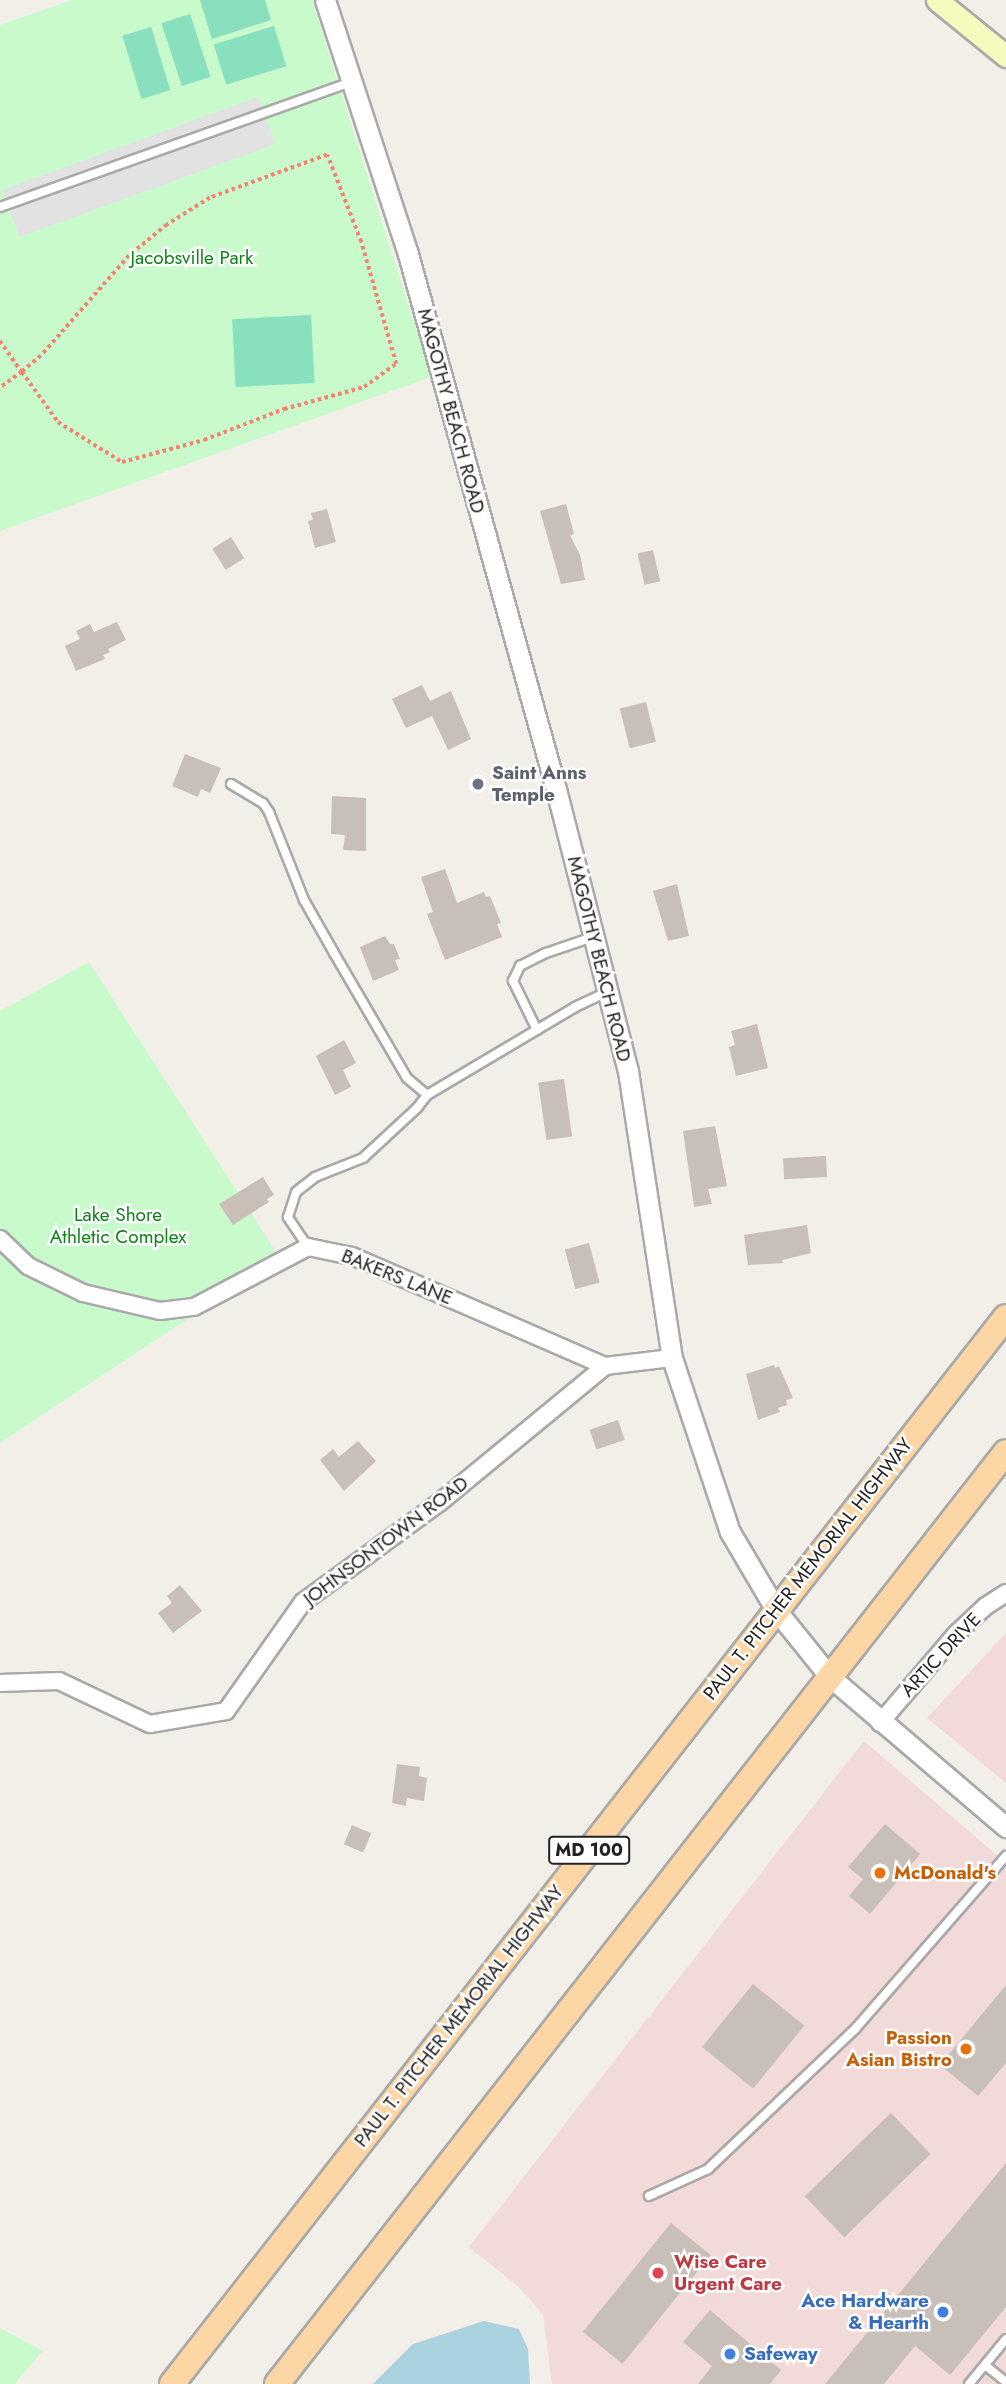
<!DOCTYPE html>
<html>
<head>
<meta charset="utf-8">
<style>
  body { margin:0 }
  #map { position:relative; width:1006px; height:2384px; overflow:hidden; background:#f2efe9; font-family:Jost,sans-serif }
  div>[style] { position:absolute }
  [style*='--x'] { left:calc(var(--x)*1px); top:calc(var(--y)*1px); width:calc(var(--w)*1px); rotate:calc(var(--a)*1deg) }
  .commercial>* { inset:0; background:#f2dad9 }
  .park>* { inset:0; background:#c8facc }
  .pitch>* { inset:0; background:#88e0be; transform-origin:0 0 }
  .parking>* { inset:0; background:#e2e2e2; transform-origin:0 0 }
  .water>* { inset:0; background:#aad3df }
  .building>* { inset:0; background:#c7bfb8; transform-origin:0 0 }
  .path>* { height:3.5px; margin-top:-1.75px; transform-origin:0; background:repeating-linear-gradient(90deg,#fa8072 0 3.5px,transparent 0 7px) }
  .roads { filter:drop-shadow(2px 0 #a9a9a9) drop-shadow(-2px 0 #a9a9a9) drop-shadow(0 2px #a9a9a9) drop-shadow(0 -2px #a9a9a9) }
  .service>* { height:8px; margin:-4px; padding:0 4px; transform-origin:4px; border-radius:4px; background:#fff }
  .minor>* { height:16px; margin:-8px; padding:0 8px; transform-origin:8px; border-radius:8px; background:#fff }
  .tertiary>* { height:19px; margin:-9.5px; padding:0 9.5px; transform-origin:9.5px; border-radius:9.5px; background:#fff }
  .secondary>* { height:21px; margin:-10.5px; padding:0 10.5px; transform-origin:10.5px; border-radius:10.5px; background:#f7fabf }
  .primary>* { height:24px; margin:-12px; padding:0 12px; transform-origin:12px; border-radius:12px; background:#fcd6a4 }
  .dots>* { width:19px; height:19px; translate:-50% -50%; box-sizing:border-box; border:4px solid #fff; border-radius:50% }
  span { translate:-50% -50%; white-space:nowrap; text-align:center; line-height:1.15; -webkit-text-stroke:5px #fff; paint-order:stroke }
  .shield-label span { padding:2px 5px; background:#fff; border:2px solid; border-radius:5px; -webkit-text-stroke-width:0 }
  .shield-label { font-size:18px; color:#222; font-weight:700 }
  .park-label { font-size:19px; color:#0c8416 }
  .street-label { font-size:19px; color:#222 }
  .worship-label { font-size:19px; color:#5b616d; font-weight:700 }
  .left { translate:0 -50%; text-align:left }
  .food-label { font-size:19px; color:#c56008; font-weight:700 }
  .right { translate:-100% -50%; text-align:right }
  .health-label { font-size:19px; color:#be3a42; font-weight:700 }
  .shop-label { font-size:19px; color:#366cbe; font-weight:700 }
</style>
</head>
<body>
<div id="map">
  <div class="commercial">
    <div style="clip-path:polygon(1006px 1633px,1006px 1783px,927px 1718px)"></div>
    <div style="clip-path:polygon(864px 1741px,1006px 1863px,1006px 2384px,552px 2384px,543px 2315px,520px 2288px,469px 2247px)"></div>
  </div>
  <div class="park">
    <div style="clip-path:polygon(72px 0,312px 0,431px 377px,0 531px,0 25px)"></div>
    <div style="clip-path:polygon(89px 962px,280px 1258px,0 1443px,0 1011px)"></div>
    <div style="clip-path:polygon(0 2328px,43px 2351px,14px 2384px,0 2384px)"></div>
  </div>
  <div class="pitch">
    <div style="clip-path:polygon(200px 0,265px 0,271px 20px,212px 39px)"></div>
    <div style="left:190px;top:14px;width:66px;height:30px;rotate:72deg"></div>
    <div style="left:274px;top:26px;width:42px;height:63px;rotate:73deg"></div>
    <div style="left:151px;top:27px;width:66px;height:30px;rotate:73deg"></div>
    <div style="left:311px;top:315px;width:68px;height:79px;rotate:87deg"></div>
  </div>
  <div class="parking">
    <div style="left:258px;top:97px;width:50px;height:272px;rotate:70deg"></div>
  </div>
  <div class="water">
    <div style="clip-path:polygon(484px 2321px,519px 2329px,528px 2349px,530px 2384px,373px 2384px,413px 2344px)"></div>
  </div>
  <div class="building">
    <div style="clip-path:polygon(566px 504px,574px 534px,570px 535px,580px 555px,585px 580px,561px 584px,540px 511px)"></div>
    <div style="clip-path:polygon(327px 509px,336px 542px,315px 548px,308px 521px,313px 520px,311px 513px)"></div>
    <div style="left:231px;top:537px;width:25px;height:22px;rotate:58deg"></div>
    <div style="left:653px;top:550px;width:32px;height:16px;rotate:77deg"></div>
    <div style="clip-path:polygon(117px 622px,126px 640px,108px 649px,110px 652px,103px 655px,105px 659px,76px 671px,65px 646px,80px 639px,76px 631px,90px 624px,94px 632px)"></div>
    <div style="clip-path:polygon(422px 685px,430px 701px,451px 691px,471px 739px,448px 750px,432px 716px,406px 728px,392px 699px)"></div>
    <div style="left:646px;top:702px;width:41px;height:27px;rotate:76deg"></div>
    <div style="clip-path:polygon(185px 754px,221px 768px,210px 793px,201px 789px,198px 797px,172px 786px)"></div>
    <div style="clip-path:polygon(332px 796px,366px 798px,366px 851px,343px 850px,345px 835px,331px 834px)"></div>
    <div style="clip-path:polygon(445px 869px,457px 903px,484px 892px,486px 897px,490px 896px,501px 923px,497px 924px,502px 937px,445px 960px,427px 914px,433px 912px,421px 877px)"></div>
    <div style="clip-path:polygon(677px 884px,689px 936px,668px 941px,653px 891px)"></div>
    <div style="clip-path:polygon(385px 936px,390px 944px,394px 944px,400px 959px,395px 960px,399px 970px,373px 981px,360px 947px)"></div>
    <div style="clip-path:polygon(757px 1024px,768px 1068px,736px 1076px,729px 1047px,735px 1045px,731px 1031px)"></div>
    <div style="clip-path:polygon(344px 1040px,356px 1063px,343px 1070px,351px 1087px,335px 1095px,316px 1056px)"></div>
    <div style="left:564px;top:1079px;width:58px;height:26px;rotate:82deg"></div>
    <div style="clip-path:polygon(715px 1126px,727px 1186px,708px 1189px,712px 1204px,694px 1207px,683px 1131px)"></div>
    <div style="left:826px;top:1156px;width:21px;height:43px;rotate:87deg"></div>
    <div style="clip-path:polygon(263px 1177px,274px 1195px,267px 1199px,269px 1202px,233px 1225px,219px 1204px)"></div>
    <div style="clip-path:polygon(807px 1225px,811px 1253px,782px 1260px,783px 1263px,748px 1265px,744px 1235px)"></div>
    <div style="left:589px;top:1243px;width:41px;height:25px;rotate:75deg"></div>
    <div style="clip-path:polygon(774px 1365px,775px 1368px,779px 1366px,793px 1398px,786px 1400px,787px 1405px,778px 1408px,780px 1412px,758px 1420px,746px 1374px)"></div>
    <div style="left:618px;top:1420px;width:21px;height:30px;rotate:71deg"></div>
    <div style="clip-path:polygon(358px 1441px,376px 1461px,344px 1491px,320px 1460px,333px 1449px,339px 1457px)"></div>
    <div style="clip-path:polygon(180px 1585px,202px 1611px,173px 1633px,158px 1613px,172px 1603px,167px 1596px)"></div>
    <div style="clip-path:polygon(397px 1764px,420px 1767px,419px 1776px,427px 1778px,424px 1801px,407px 1798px,406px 1806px,392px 1803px)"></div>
    <div style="clip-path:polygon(885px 1824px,920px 1854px,870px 1914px,849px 1896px,863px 1879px,848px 1867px)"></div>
    <div style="left:352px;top:1825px;width:21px;height:21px;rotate:23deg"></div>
    <div style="left:753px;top:1984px;width:66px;height:81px;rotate:39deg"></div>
    <div style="clip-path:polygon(1006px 1985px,1006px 2063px,978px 2096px,940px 2065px)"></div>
    <div style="left:891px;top:2113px;width:57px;height:120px;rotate:46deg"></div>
    <div style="clip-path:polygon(1006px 2163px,1006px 2307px,950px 2375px,915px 2346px,884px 2384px,825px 2384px)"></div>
    <div style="left:671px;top:2223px;width:51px;height:140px;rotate:39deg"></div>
    <div style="clip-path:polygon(710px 2310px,781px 2370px,770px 2384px,698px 2384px,712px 2366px,683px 2342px)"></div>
  </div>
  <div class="path">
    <div style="--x:0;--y:341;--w:38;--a:55"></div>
    <div style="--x:22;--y:372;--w:62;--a:54.2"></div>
    <div style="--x:58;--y:422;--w:75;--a:32"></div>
    <div style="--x:122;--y:462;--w:85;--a:-15"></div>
    <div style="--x:204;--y:440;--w:86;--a:-21.2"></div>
    <div style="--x:284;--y:409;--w:83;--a:-15.4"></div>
    <div style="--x:364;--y:387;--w:39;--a:-36"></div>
    <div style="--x:396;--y:364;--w:127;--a:-106"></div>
    <div style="--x:361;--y:242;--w:93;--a:-111.3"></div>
    <div style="--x:327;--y:155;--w:125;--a:159.8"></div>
    <div style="--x:210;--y:198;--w:51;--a:147.9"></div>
    <div style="--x:167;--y:225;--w:49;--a:140.8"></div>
    <div style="--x:129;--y:256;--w:133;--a:131.3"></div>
    <div style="--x:41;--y:356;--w:25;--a:140"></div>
    <div style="--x:22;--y:372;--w:27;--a:144"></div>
  </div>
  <div class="roads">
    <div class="service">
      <div style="--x:0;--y:207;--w:374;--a:-19.6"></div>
      <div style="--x:231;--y:784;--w:37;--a:31"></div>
      <div style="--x:263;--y:803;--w:11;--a:56"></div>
      <div style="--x:269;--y:812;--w:95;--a:68.3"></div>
      <div style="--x:304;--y:900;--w:61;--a:60.5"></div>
      <div style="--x:334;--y:953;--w:145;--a:59.7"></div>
      <div style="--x:407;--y:1078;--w:26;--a:40"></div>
      <div style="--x:427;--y:1095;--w:172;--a:-30.7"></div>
      <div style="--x:575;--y:1007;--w:35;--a:-25"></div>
      <div style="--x:537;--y:1030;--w:55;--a:-116.1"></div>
      <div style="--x:513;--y:981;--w:17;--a:-65"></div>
      <div style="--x:520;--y:966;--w:29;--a:-27"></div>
      <div style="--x:546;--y:953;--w:50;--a:-18.8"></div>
      <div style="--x:308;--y:1247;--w:36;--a:-124"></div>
      <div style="--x:288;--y:1217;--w:26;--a:-72"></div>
      <div style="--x:296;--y:1192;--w:24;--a:-38"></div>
      <div style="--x:315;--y:1177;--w:52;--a:-21.6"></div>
      <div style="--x:363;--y:1158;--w:74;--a:-42.8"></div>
      <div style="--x:417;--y:1108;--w:16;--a:-52"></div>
      <div style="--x:649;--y:2196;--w:65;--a:-24.6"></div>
      <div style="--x:708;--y:2169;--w:203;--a:-43.6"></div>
      <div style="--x:855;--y:2029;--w:230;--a:-48.9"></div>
      <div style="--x:985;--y:2365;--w:27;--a:39"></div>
      <div style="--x:969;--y:2384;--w:58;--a:-50.6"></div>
    </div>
    <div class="minor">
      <div style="--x:0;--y:1239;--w:39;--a:44"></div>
      <div style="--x:28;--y:1266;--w:61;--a:26.1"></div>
      <div style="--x:83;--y:1293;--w:79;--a:13.2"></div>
      <div style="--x:160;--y:1311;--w:34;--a:-7"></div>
      <div style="--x:194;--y:1307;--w:129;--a:-27.8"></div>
      <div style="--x:308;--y:1247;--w:45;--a:11.6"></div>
      <div style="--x:352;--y:1256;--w:276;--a:23.5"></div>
      <div style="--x:0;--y:1683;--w:59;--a:-1.9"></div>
      <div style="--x:59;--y:1681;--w:101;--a:25.3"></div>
      <div style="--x:150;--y:1724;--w:77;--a:-9.7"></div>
      <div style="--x:226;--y:1711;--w:133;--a:-54.8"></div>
      <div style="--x:303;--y:1602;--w:168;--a:-36.1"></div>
      <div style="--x:439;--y:1503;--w:215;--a:-39.5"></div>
      <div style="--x:605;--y:1366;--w:67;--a:-6.8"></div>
      <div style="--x:880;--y:1723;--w:118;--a:-49.5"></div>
      <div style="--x:957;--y:1633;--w:40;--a:-43"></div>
      <div style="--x:986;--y:1606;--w:24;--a:-33"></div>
    </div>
    <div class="tertiary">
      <div style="--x:325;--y:0;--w:267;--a:71.9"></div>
      <div style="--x:408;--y:254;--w:555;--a:74.54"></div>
      <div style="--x:556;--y:789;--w:291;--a:75.7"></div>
      <div style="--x:628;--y:1071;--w:290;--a:81.3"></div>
      <div style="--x:672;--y:1358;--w:183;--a:71.6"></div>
      <div style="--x:730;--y:1532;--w:91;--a:59.5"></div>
      <div style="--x:776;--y:1610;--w:85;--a:51.2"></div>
      <div style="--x:829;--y:1676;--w:233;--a:40.5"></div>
    </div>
    <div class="secondary">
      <div style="--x:937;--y:0;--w:89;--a:39.1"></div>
    </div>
    <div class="primary">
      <div style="--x:172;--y:2384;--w:1354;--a:-51.99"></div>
      <div style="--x:277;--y:2384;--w:1183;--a:-51.97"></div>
    </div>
  </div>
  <div class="dots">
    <div style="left:478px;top:784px;background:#6b7280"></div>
    <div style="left:880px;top:1873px;background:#e8710a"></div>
    <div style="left:966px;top:2049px;background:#e8710a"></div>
    <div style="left:658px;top:2273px;background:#e0444e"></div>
    <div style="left:943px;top:2312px;background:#3f7fe0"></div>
    <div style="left:730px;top:2354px;background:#3f7fe0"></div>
  </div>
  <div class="shield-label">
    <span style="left:589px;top:1850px">MD 100</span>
  </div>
  <div class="park-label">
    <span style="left:192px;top:258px">Jacobsville Park</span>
    <span style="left:118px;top:1226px">Lake Shore<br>Athletic Complex</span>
  </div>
  <div class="street-label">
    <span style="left:451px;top:411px;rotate:75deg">MAGOTHY BEACH ROAD</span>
    <span style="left:599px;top:959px;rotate:76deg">MAGOTHY BEACH ROAD</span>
    <span style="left:397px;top:1277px;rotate:22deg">BAKERS LANE</span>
    <span style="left:386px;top:1541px;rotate:-37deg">JOHNSONTOWN ROAD</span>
    <span style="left:808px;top:1569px;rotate:-52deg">PAUL T. PITCHER MEMORIAL HIGHWAY</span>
    <span style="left:941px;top:1655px;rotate:-47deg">ARTIC DRIVE</span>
    <span style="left:459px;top:2016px;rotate:-52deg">PAUL T. PITCHER MEMORIAL HIGHWAY</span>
  </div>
  <div class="worship-label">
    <span class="left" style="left:492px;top:784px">Saint Anns<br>Temple</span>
  </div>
  <div class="food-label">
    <span class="left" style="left:894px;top:1873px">McDonald's</span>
    <span class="right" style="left:952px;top:2049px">Passion<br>Asian Bistro</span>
  </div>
  <div class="health-label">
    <span class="left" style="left:674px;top:2273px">Wise Care<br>Urgent Care</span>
  </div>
  <div class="shop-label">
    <span class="right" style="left:929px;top:2312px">Ace Hardware<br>&amp; Hearth</span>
    <span class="left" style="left:744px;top:2354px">Safeway</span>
  </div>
</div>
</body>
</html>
